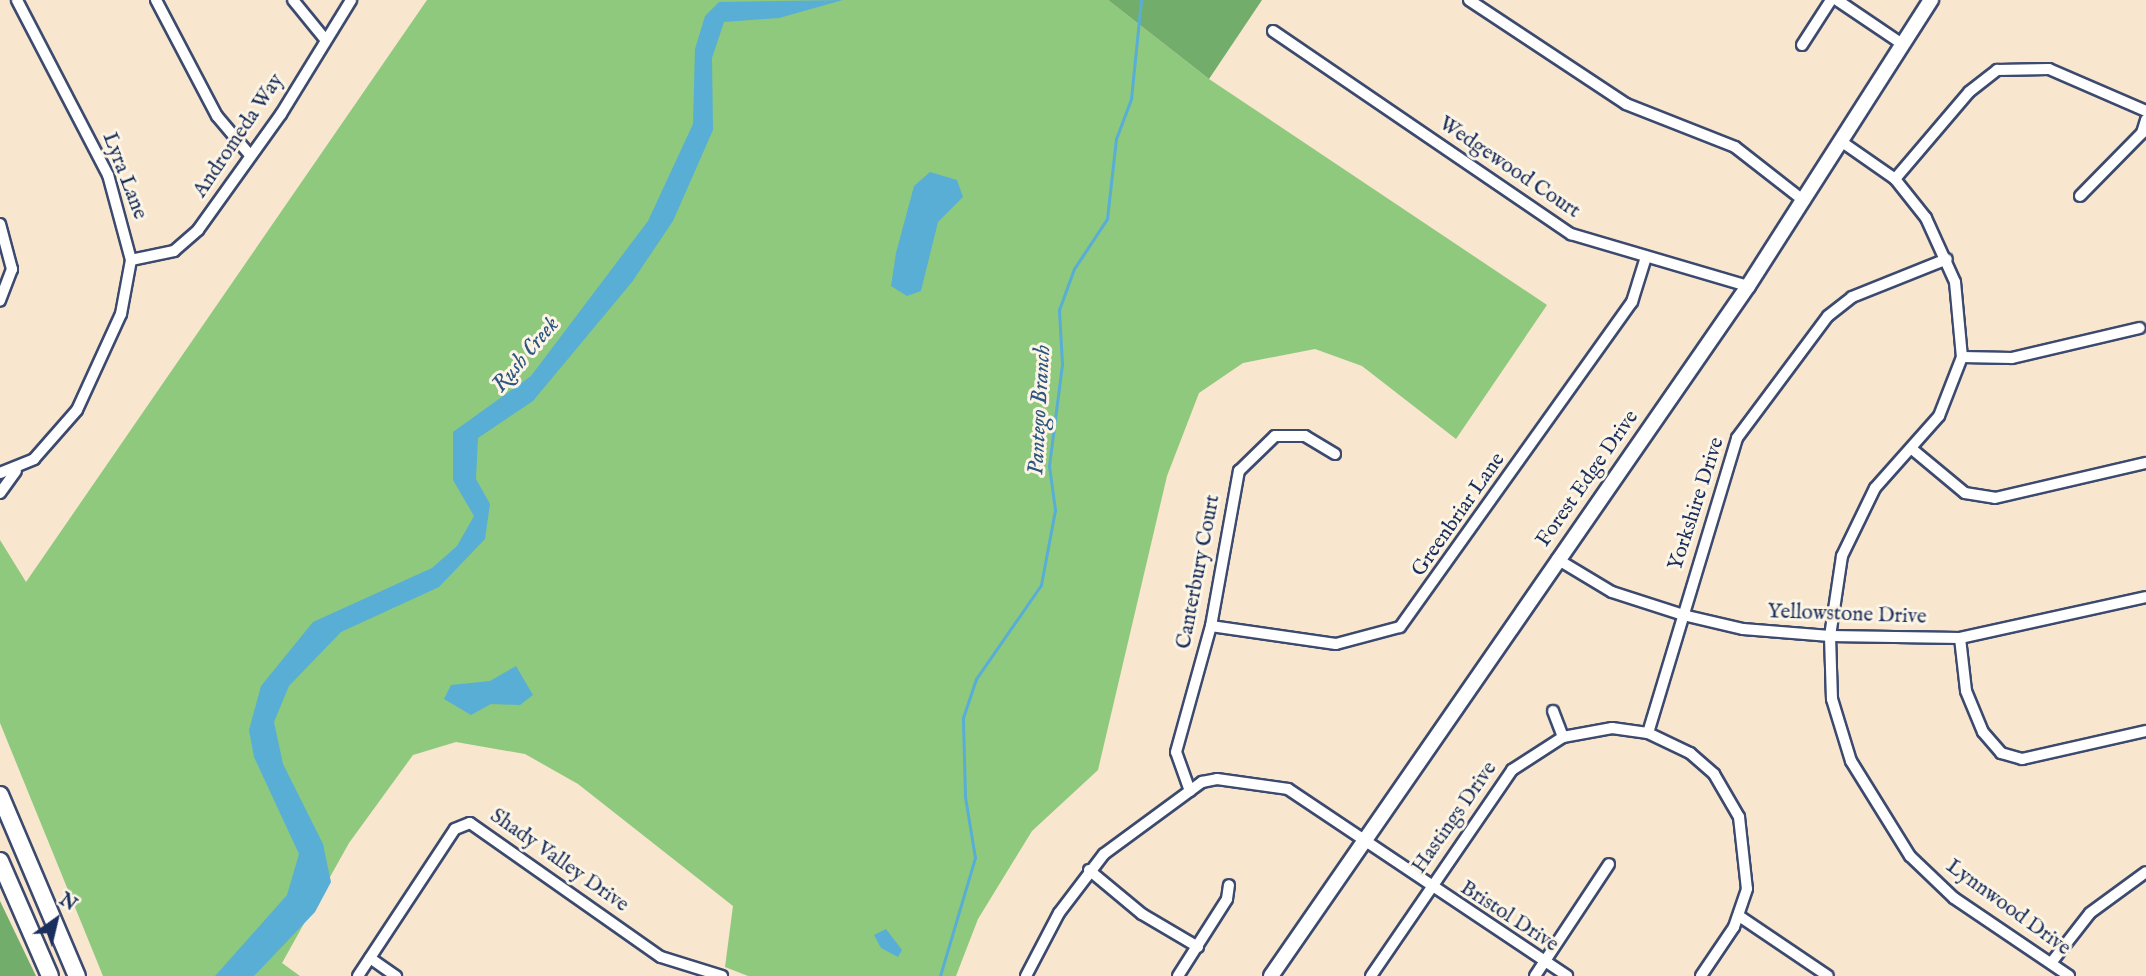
<!DOCTYPE html>
<html>
<head>
<meta charset="utf-8">
<style>
  body { margin:0 }
  #map { position:relative; width:2146px; height:976px; overflow:hidden; background:#f8e6cf; font-family:"IM FELL English",serif }
  div>[style] { position:absolute }
  [style*='--x'] { left:calc(var(--x)*1px); top:calc(var(--y)*1px); width:calc(var(--w)*1px); rotate:calc(var(--a)*1deg) }
  .green>* { inset:0; background:#8fc97d }
  .forest>* { inset:0; background:#73ad6c }
  .water>* { inset:0; background:#58aed5 }
  .stream>* { height:2.5px; margin:-1.25px; padding:0 1.25px; transform-origin:1.25px; border-radius:1.25px; background:#58aed5 }
  .roads { filter:drop-shadow(2px 0 #3c4a6f) drop-shadow(-2px 0 #3c4a6f) drop-shadow(0 2px #3c4a6f) drop-shadow(0 -2px #3c4a6f) }
  .street>* { height:10px; margin:-5px; padding:0 5px; transform-origin:5px; border-radius:5px; background:#fff }
  .secondary>* { height:14px; margin:-7px; padding:0 7px; transform-origin:7px; border-radius:7px; background:#fff }
  .primary>* { height:16px; margin:-8px; padding:0 8px; transform-origin:8px; border-radius:8px; background:#fff }
  span { translate:-50% -50%; white-space:nowrap; text-align:center; line-height:1.15; -webkit-text-stroke:6px #fcf5e5; paint-order:stroke }
  .street-label { font-size:21px; color:#1b2f5e }
  .water-label { font-size:23px; color:#2d5582; font-style:italic }
  .north { position:absolute; left:21px; top:885px; width:70px; height:70px; -webkit-text-stroke:5px #fcf5e5; paint-order:stroke; rotate:34deg; font-size:19px; font-weight:700; line-height:28px; text-align:center; color:#1b2f5e }
  .north::after { content:''; display:block; margin:auto; width:24px; height:32px; background:#1b2f5e; clip-path:polygon(50% 0,100% 100%,50% 72%,0 100%) }
</style>
</head>
<body>
<div id="map">
  <div class="green">
    <div style="clip-path:polygon(427px 0,1108px 0,1209px 79px,1547px 305px,1456px 439px,1362px 366px,1315px 349px,1243px 363px,1199px 393px,1167px 476px,1098px 770px,1032px 831px,978px 919px,956px 976px,748px 976px,725px 967px,733px 906px,578px 784px,525px 754px,456px 742px,413px 755px,349px 843px,282px 963px,300px 976px,103px 976px,0 723px,0 540px,26px 582px)"></div>
  </div>
  <div class="forest">
    <div style="clip-path:polygon(1108px 0,1262px 0,1209px 79px)"></div>
    <div style="clip-path:polygon(0 901px,36px 976px,0 976px)"></div>
  </div>
  <div class="water">
    <div style="clip-path:polygon(843px 0,779px 18px,724px 22px,712px 58px,713px 130px,673px 221px,632px 282px,533px 401px,478px 438px,476px 479px,490px 504px,485px 539px,439px 587px,341px 632px,289px 686px,274px 722px,283px 764px,323px 844px,331px 882px,315px 912px,254px 976px,215px 976px,287px 895px,299px 854px,254px 757px,249px 730px,261px 686px,313px 622px,432px 568px,457px 546px,474px 516px,453px 480px,453px 432px,531px 376px,648px 221px,693px 124px,695px 49px,705px 16px,719px 2px)"></div>
    <div style="clip-path:polygon(930px 172px,957px 180px,963px 197px,938px 222px,921px 291px,907px 296px,891px 286px,896px 253px,914px 186px)"></div>
    <div style="clip-path:polygon(516px 666px,533px 695px,520px 705px,491px 704px,471px 715px,444px 699px,451px 685px,490px 681px)"></div>
    <div style="clip-path:polygon(886px 929px,902px 950px,898px 957px,881px 948px,874px 935px)"></div>
  </div>
  <div class="stream">
    <div style="--x:940;--y:976;--w:123;--a:-73.5"></div>
    <div style="--x:975;--y:858;--w:62;--a:-99.3"></div>
    <div style="--x:965;--y:797;--w:79;--a:-91.5"></div>
    <div style="--x:963;--y:718;--w:41;--a:-71.6"></div>
    <div style="--x:976;--y:679;--w:114;--a:-55.3"></div>
    <div style="--x:1041;--y:585;--w:76;--a:-79.4"></div>
    <div style="--x:1055;--y:510;--w:44;--a:-97.8"></div>
    <div style="--x:1049;--y:466;--w:103;--a:-82.7"></div>
    <div style="--x:1062;--y:364;--w:54;--a:-93.2"></div>
    <div style="--x:1059;--y:310;--w:44;--a:-69.9"></div>
    <div style="--x:1074;--y:269;--w:60;--a:-56.6"></div>
    <div style="--x:1107;--y:219;--w:81;--a:-83.6"></div>
    <div style="--x:1116;--y:139;--w:43;--a:-69.4"></div>
    <div style="--x:1131;--y:99;--w:100;--a:-84.2"></div>
  </div>
  <div class="roads">
    <div class="street">
      <div style="--x:156;--y:0;--w:131;--a:62.3"></div>
      <div style="--x:217;--y:116;--w:51;--a:49.8"></div>
      <div style="--x:293;--y:0;--w:49;--a:50.8"></div>
      <div style="--x:1469;--y:0;--w:188;--a:33.5"></div>
      <div style="--x:1626;--y:104;--w:117;--a:21.5"></div>
      <div style="--x:1735;--y:147;--w:88;--a:38"></div>
      <div style="--x:1837;--y:0;--w:78;--a:34.1"></div>
      <div style="--x:1273;--y:31;--w:361;--a:34.3"></div>
      <div style="--x:1571;--y:234;--w:184;--a:16.4"></div>
      <div style="--x:1802;--y:45;--w:54;--a:-57.2"></div>
      <div style="--x:1842;--y:142;--w:65;--a:34.9"></div>
      <div style="--x:1895;--y:179;--w:50;--a:51.5"></div>
      <div style="--x:1926;--y:218;--w:70;--a:65.6"></div>
      <div style="--x:1955;--y:282;--w:75;--a:84.7"></div>
      <div style="--x:1962;--y:357;--w:63;--a:111.3"></div>
      <div style="--x:1939;--y:416;--w:96;--a:131.6"></div>
      <div style="--x:1875;--y:488;--w:76;--a:115.9"></div>
      <div style="--x:1842;--y:556;--w:81;--a:98.5"></div>
      <div style="--x:1830;--y:636;--w:63;--a:88.2"></div>
      <div style="--x:1832;--y:699;--w:65;--a:73"></div>
      <div style="--x:1851;--y:761;--w:112;--a:58.2"></div>
      <div style="--x:1910;--y:856;--w:61;--a:43.7"></div>
      <div style="--x:1954;--y:898;--w:139;--a:34.1"></div>
      <div style="--x:1895;--y:179;--w:114;--a:-49.6"></div>
      <div style="--x:1969;--y:92;--w:36;--a:-38"></div>
      <div style="--x:1997;--y:70;--w:52;--a:-1.1"></div>
      <div style="--x:2049;--y:69;--w:106;--a:23.4"></div>
      <div style="--x:2080;--y:196;--w:88;--a:-45.5"></div>
      <div style="--x:2142;--y:133;--w:14;--a:-73"></div>
      <div style="--x:0;--y:224;--w:47;--a:75.1"></div>
      <div style="--x:12;--y:269;--w:34;--a:111"></div>
      <div style="--x:131;--y:260;--w:44;--a:-11.8"></div>
      <div style="--x:174;--y:251;--w:32;--a:-41"></div>
      <div style="--x:198;--y:230;--w:143;--a:-54.4"></div>
      <div style="--x:281;--y:114;--w:134;--a:-58.4"></div>
      <div style="--x:1962;--y:357;--w:50;--a:1.1"></div>
      <div style="--x:2012;--y:358;--w:131;--a:-13.2"></div>
      <div style="--x:1912;--y:449;--w:69;--a:39.7"></div>
      <div style="--x:1965;--y:493;--w:30;--a:9"></div>
      <div style="--x:1995;--y:498;--w:155;--a:-13.1"></div>
      <div style="--x:0;--y:473;--w:37;--a:-22"></div>
      <div style="--x:34;--y:459;--w:65;--a:-48.7"></div>
      <div style="--x:77;--y:410;--w:106;--a:-65.4"></div>
      <div style="--x:121;--y:314;--w:55;--a:-79.5"></div>
      <div style="--x:131;--y:260;--w:88;--a:-105.1"></div>
      <div style="--x:108;--y:175;--w:197;--a:-117.5"></div>
      <div style="--x:0;--y:493;--w:27;--a:-54"></div>
      <div style="--x:1557;--y:559;--w:64;--a:31"></div>
      <div style="--x:1612;--y:592;--w:75;--a:17.9"></div>
      <div style="--x:1683;--y:615;--w:62;--a:13.1"></div>
      <div style="--x:1743;--y:629;--w:87;--a:4.6"></div>
      <div style="--x:1830;--y:636;--w:130;--a:0.9"></div>
      <div style="--x:1960;--y:638;--w:190;--a:-12.4"></div>
      <div style="--x:1211;--y:626;--w:126;--a:8.2"></div>
      <div style="--x:1336;--y:644;--w:66;--a:-14.9"></div>
      <div style="--x:1400;--y:627;--w:399;--a:-54.5"></div>
      <div style="--x:1632;--y:302;--w:47;--a:-72.7"></div>
      <div style="--x:1960;--y:638;--w:53;--a:83.5"></div>
      <div style="--x:1966;--y:691;--w:44;--a:67.5"></div>
      <div style="--x:1983;--y:732;--w:28;--a:49"></div>
      <div style="--x:2001;--y:753;--w:22;--a:16"></div>
      <div style="--x:2022;--y:759;--w:127;--a:-12.7"></div>
      <div style="--x:1553;--y:711;--w:28;--a:69"></div>
      <div style="--x:1648;--y:733;--w:308;--a:-73.2"></div>
      <div style="--x:1737;--y:438;--w:152;--a:-53.3"></div>
      <div style="--x:1828;--y:316;--w:31;--a:-38"></div>
      <div style="--x:1852;--y:297;--w:102;--a:-21.8"></div>
      <div style="--x:1190;--y:791;--w:41;--a:-109.7"></div>
      <div style="--x:1176;--y:752;--w:131;--a:-74.5"></div>
      <div style="--x:1211;--y:626;--w:158;--a:-79.8"></div>
      <div style="--x:1239;--y:471;--w:50;--a:-44.2"></div>
      <div style="--x:1275;--y:436;--w:30;--a:0"></div>
      <div style="--x:1305;--y:436;--w:35;--a:31"></div>
      <div style="--x:1089;--y:870;--w:69;--a:39.7"></div>
      <div style="--x:1142;--y:914;--w:65;--a:30.5"></div>
      <div style="--x:1739;--y:916;--w:107;--a:34"></div>
      <div style="--x:370;--y:958;--w:32;--a:35"></div>
      <div style="--x:2051;--y:963;--w:63;--a:-52"></div>
      <div style="--x:2090;--y:913;--w:69;--a:-36.2"></div>
      <div style="--x:358;--y:976;--w:176;--a:-56.6"></div>
      <div style="--x:455;--y:829;--w:16;--a:-22"></div>
      <div style="--x:470;--y:823;--w:233;--a:35.1"></div>
      <div style="--x:661;--y:957;--w:64;--a:17.3"></div>
      <div style="--x:1026;--y:976;--w:71;--a:-62.4"></div>
      <div style="--x:1059;--y:913;--w:74;--a:-52.7"></div>
      <div style="--x:1104;--y:854;--w:122;--a:-36.3"></div>
      <div style="--x:1202;--y:782;--w:15;--a:-11"></div>
      <div style="--x:1217;--y:779;--w:72;--a:8"></div>
      <div style="--x:1288;--y:789;--w:336;--a:33.8"></div>
      <div style="--x:1178;--y:976;--w:91;--a:-57.5"></div>
      <div style="--x:1227;--y:899;--w:14;--a:-82"></div>
      <div style="--x:1371;--y:976;--w:250;--a:-55.6"></div>
      <div style="--x:1512;--y:770;--w:61;--a:-32.9"></div>
      <div style="--x:1563;--y:737;--w:50;--a:-10.4"></div>
      <div style="--x:1612;--y:728;--w:36;--a:8"></div>
      <div style="--x:1648;--y:733;--w:47;--a:25.5"></div>
      <div style="--x:1690;--y:753;--w:32;--a:41"></div>
      <div style="--x:1714;--y:774;--w:50;--a:59.8"></div>
      <div style="--x:1739;--y:817;--w:72;--a:83.7"></div>
      <div style="--x:1747;--y:889;--w:40;--a:108.9"></div>
      <div style="--x:1734;--y:927;--w:59;--a:124"></div>
      <div style="--x:1535;--y:976;--w:134;--a:-56.5"></div>
    </div>
    <div class="secondary">
      <div style="--x:1271;--y:976;--w:839;--a:-55.34"></div>
      <div style="--x:1748;--y:286;--w:340;--a:-57.4"></div>
    </div>
    <div class="primary">
      <div style="--x:0;--y:795;--w:197;--a:67"></div>
      <div style="--x:0;--y:861;--w:125;--a:66.5"></div>
    </div>
  </div>
  <div class="street-label">
    <span style="left:239px;top:136px;rotate:-56deg">Andromeda Way</span>
    <span style="left:1509px;top:168px;rotate:34deg">Wedgewood Court</span>
    <span style="left:124px;top:176px;rotate:69deg">Lyra Lane</span>
    <span style="left:1588px;top:479px;rotate:-55deg">Forest Edge Drive</span>
    <span style="left:1697px;top:504px;rotate:-72deg">Yorkshire Drive</span>
    <span style="left:1459px;top:515px;rotate:-55deg">Greenbriar Lane</span>
    <span style="left:1199px;top:572px;rotate:-79deg">Canterbury Court</span>
    <span style="left:1847px;top:615px;rotate:2deg">Yellowstone Drive</span>
    <span style="left:1455px;top:818px;rotate:-55deg">Hastings Drive</span>
    <span style="left:559px;top:861px;rotate:35deg">Shady Valley Drive</span>
    <span style="left:2008px;top:908px;rotate:36deg">Lynnwood Drive</span>
    <span style="left:1509px;top:917px;rotate:33deg">Bristol Drive</span>
  </div>
  <div class="water-label">
    <span style="left:526px;top:355px;rotate:-50deg">Rush Creek</span>
    <span style="left:1040px;top:410px;rotate:-87deg">Pantego Branch</span>
  </div>
  <div class="north">N</div>
</div>
</body>
</html>
